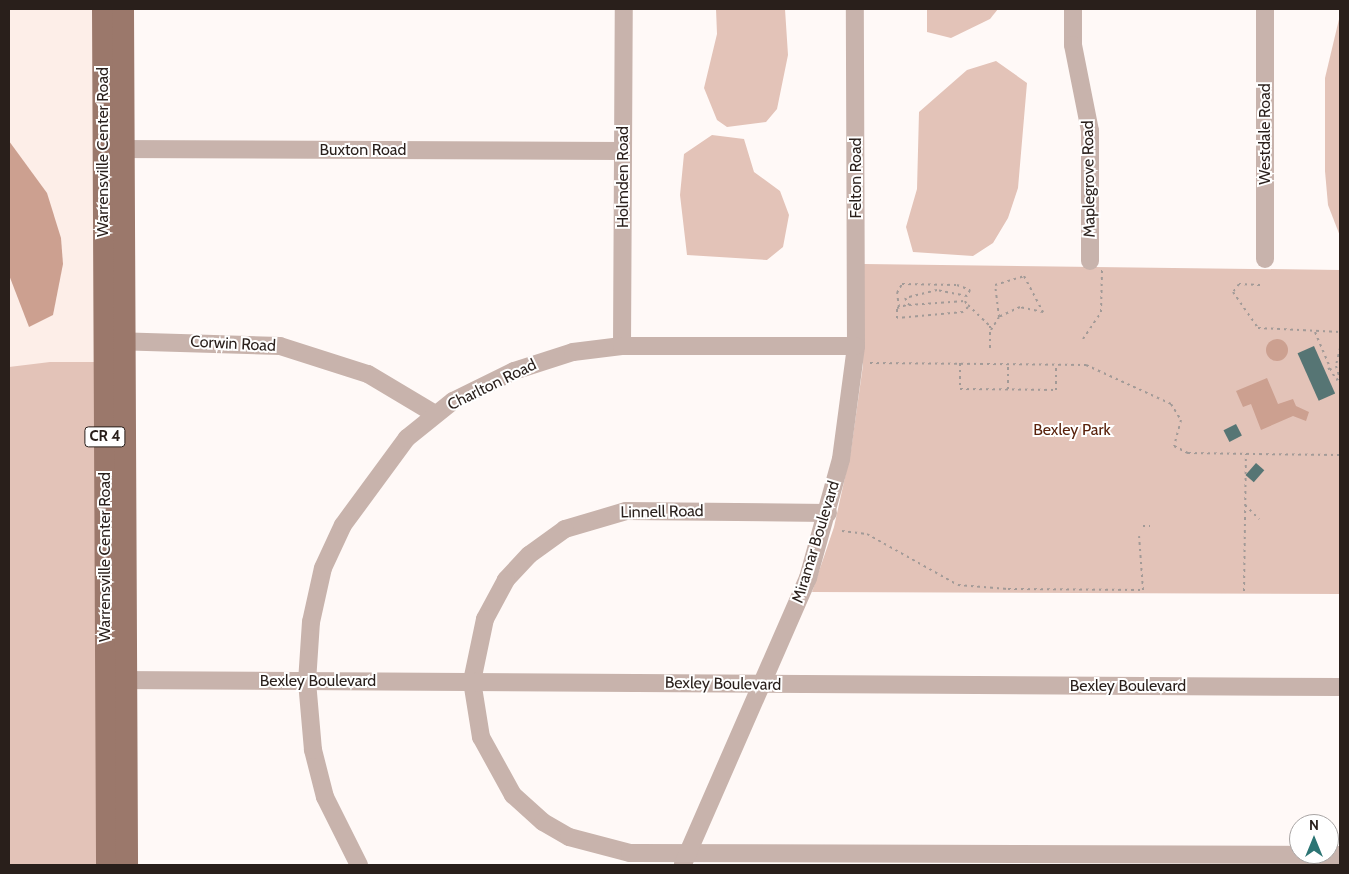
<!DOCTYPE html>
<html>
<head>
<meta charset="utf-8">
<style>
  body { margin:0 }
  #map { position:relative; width:1349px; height:874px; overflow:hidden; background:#fff9f7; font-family:Cabin,sans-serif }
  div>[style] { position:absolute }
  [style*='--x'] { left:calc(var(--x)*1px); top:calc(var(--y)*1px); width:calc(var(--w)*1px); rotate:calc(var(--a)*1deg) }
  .built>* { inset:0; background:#fdeee8; transform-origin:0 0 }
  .green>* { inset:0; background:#e3c3b8 }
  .water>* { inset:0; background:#cca090 }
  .round { border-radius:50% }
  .building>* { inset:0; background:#567574; transform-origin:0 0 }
  .path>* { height:2px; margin-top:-1px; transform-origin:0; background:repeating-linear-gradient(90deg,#a29a97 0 2.5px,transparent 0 6.5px) }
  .minor>* { height:18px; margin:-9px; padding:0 9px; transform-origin:9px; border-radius:9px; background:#c8b3ac }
  .major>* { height:22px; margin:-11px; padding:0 11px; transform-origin:11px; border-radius:11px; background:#9b786b }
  span { translate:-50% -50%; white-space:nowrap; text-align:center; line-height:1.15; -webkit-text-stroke:4px #fff; paint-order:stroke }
  .shield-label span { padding:1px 4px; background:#fff; border:1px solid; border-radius:4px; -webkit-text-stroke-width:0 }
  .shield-label { font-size:15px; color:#291f1b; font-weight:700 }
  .street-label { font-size:16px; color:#291f1b }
  .park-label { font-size:16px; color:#59220c }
  .frame { position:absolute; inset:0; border:10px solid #291f1b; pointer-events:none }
  .north { position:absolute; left:1289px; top:814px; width:50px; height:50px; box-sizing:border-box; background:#fff; border:1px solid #a9a5a4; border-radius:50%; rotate:0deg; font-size:14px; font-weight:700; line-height:20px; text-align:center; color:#291f1b }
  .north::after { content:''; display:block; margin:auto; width:18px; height:22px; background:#2c7574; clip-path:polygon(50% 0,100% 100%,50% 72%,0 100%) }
</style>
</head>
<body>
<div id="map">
  <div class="built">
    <div style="left:9px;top:9px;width:94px;height:358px"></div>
  </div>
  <div class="green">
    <div style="clip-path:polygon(716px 9px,785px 9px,788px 55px,777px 109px,766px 122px,727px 127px,717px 120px,704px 88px,717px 34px)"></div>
    <div style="clip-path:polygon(927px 9px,998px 9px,990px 19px,951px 38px,927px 32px)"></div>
    <div style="clip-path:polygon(1340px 15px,1340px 236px,1328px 205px,1325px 171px,1325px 78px)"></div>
    <div style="clip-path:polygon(996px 61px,1027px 83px,1018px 188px,1008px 218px,993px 243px,973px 256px,913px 252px,906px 227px,917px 189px,919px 112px,967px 70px)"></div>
    <div style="clip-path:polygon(712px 135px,744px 139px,754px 172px,780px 191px,789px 215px,783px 247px,767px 260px,687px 255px,680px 195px,684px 154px)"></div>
    <div style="clip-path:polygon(864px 264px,1340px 270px,1340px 594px,812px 592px,834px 527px,851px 450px,863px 365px)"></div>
    <div style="clip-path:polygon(50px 362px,105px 362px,107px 865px,9px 865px,9px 367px)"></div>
  </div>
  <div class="water">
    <div style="clip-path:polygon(9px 141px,47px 193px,61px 238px,63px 264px,53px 315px,29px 327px,9px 275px)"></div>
    <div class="round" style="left:1266px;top:339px;width:22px;height:22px"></div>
    <div style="clip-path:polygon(1267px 378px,1278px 404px,1293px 399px,1296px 406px,1309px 412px,1306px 421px,1293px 416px,1261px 430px,1251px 404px,1243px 407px,1236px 391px)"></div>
  </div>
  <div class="building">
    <div style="left:1314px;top:346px;width:52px;height:18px;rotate:66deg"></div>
    <div style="left:1236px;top:424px;width:13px;height:14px;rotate:63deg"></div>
    <div style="left:1256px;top:463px;width:11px;height:16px;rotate:41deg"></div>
  </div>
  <div class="path">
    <div style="--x:1024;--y:276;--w:41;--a:62.2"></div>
    <div style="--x:1043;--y:312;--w:24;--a:-168"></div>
    <div style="--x:1020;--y:307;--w:23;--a:155"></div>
    <div style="--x:999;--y:317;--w:32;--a:-97"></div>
    <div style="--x:995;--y:285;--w:30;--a:-17"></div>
    <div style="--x:1260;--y:285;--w:21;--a:-177"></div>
    <div style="--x:1239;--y:284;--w:10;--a:127"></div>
    <div style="--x:1233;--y:292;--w:44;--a:55.2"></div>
    <div style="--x:1258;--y:328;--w:82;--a:2.8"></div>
    <div style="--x:968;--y:305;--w:30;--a:44"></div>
    <div style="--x:990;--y:326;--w:26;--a:90"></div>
    <div style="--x:899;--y:307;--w:14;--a:-98"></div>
    <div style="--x:897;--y:293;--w:10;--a:-61"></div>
    <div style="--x:902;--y:284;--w:55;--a:1"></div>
    <div style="--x:957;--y:285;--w:14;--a:21"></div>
    <div style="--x:970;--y:290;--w:7;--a:117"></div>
    <div style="--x:967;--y:296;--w:31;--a:-169"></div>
    <div style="--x:937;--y:290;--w:33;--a:166"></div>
    <div style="--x:905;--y:298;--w:8;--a:60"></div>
    <div style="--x:909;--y:305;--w:56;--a:-4.1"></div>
    <div style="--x:965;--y:301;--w:7;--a:63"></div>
    <div style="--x:968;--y:307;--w:7;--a:135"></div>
    <div style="--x:963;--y:312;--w:66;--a:174.8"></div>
    <div style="--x:897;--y:318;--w:10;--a:-90"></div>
    <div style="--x:897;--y:308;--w:10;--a:-17"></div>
    <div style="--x:991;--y:330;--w:15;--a:-58"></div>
    <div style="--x:1315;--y:332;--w:39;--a:67"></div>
    <div style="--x:1330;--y:368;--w:5;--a:143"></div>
    <div style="--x:1083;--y:339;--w:32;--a:-56"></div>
    <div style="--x:1101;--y:312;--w:42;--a:-88.6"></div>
    <div style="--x:1340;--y:348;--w:18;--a:103"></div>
    <div style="--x:1336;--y:366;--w:14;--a:73"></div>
    <div style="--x:870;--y:363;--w:216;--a:0.5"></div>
    <div style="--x:1086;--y:365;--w:94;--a:24.6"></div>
    <div style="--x:1171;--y:404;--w:19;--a:58"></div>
    <div style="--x:1181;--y:420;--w:27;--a:105"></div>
    <div style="--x:1174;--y:446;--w:16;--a:27"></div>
    <div style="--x:1188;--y:453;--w:152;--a:0.8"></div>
    <div style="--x:960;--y:363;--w:26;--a:90"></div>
    <div style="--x:960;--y:389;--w:96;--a:0.6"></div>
    <div style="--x:1056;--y:390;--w:25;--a:-90"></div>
    <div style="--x:1330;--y:368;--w:13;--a:63"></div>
    <div style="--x:1336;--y:380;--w:4;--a:-27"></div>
    <div style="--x:1008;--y:389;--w:25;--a:-90"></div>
    <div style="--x:1245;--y:505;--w:20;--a:45"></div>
    <div style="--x:1143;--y:526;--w:7;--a:0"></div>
    <div style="--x:842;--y:531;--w:25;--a:7"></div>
    <div style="--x:867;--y:534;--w:104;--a:29.3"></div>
    <div style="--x:958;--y:585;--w:50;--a:4.6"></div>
    <div style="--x:1008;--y:589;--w:135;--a:0.4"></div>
    <div style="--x:1143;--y:590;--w:54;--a:-94.2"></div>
    <div style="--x:1244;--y:591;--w:137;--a:-89.2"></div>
  </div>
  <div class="minor">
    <div style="--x:1073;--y:9;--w:36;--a:90"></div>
    <div style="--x:1073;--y:45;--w:88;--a:78.8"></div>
    <div style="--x:1090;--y:131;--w:130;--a:90"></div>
    <div style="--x:111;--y:149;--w:512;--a:0.22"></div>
    <div style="--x:1265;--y:259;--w:250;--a:-90"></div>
    <div style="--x:113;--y:341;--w:167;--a:1.7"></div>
    <div style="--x:280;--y:346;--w:92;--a:17.7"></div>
    <div style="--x:368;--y:374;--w:78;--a:30.8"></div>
    <div style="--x:622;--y:346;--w:337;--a:-89.7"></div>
    <div style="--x:828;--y:513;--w:202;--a:-179.4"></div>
    <div style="--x:626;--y:511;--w:64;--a:163.6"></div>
    <div style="--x:565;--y:529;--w:44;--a:144.2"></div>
    <div style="--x:529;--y:555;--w:34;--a:133"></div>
    <div style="--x:506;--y:580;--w:44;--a:118.3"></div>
    <div style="--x:485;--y:619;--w:63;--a:101.8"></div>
    <div style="--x:472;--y:681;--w:57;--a:80.9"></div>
    <div style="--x:481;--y:737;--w:66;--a:61.1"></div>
    <div style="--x:513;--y:795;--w:40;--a:42"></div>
    <div style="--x:543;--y:822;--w:30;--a:30"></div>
    <div style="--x:569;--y:837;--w:63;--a:14.7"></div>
    <div style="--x:630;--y:853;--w:710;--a:0.16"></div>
    <div style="--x:113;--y:680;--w:1227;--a:0.33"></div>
    <div style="--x:683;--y:864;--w:312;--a:-66.4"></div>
    <div style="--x:808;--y:578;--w:123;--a:-74.5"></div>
    <div style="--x:841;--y:459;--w:114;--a:-82.4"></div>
    <div style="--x:856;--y:346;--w:337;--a:-90.2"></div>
    <div style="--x:359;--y:865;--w:76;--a:-116.6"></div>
    <div style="--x:325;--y:797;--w:49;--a:-104.3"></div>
    <div style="--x:313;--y:750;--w:68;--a:-95"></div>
    <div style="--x:307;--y:682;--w:60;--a:-86.2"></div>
    <div style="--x:311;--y:622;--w:55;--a:-77.5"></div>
    <div style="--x:323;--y:568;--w:47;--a:-65.1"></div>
    <div style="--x:343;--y:525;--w:108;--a:-53.7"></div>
    <div style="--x:407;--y:438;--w:59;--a:-38.8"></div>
    <div style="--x:453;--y:401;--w:68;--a:-26.2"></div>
    <div style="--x:514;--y:371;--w:62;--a:-17.9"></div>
    <div style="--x:573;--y:352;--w:49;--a:-7"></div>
    <div style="--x:622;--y:346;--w:234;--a:0"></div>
  </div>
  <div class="major">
    <div style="--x:103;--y:9;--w:856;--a:89.73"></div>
    <div style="--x:123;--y:9;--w:856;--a:89.73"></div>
  </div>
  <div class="shield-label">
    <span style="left:105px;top:437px">CR 4</span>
  </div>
  <div class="street-label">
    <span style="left:1265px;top:134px;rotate:-90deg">Westdale Road</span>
    <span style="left:363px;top:150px">Buxton Road</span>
    <span style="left:103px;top:152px;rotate:-90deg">Warrensville Center Road</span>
    <span style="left:623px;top:177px;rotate:-90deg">Holmden Road</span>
    <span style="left:856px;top:178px;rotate:-90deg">Felton Road</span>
    <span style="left:1089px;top:179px;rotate:-91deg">Maplegrove Road</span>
    <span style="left:233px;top:344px;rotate:3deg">Corwin Road</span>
    <span style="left:492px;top:385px;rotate:-26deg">Charlton Road</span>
    <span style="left:662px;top:512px;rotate:-1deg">Linnell Road</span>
    <span style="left:816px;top:542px;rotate:-73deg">Miramar Boulevard</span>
    <span style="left:105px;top:557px;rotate:-90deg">Warrensville Center Road</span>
    <span style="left:318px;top:681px">Bexley Boulevard</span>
    <span style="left:723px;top:684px;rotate:1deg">Bexley Boulevard</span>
    <span style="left:1128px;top:686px">Bexley Boulevard</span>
  </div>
  <div class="park-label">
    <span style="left:1072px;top:430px">Bexley Park</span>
  </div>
  <div class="frame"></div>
  <div class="north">N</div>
</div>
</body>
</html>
